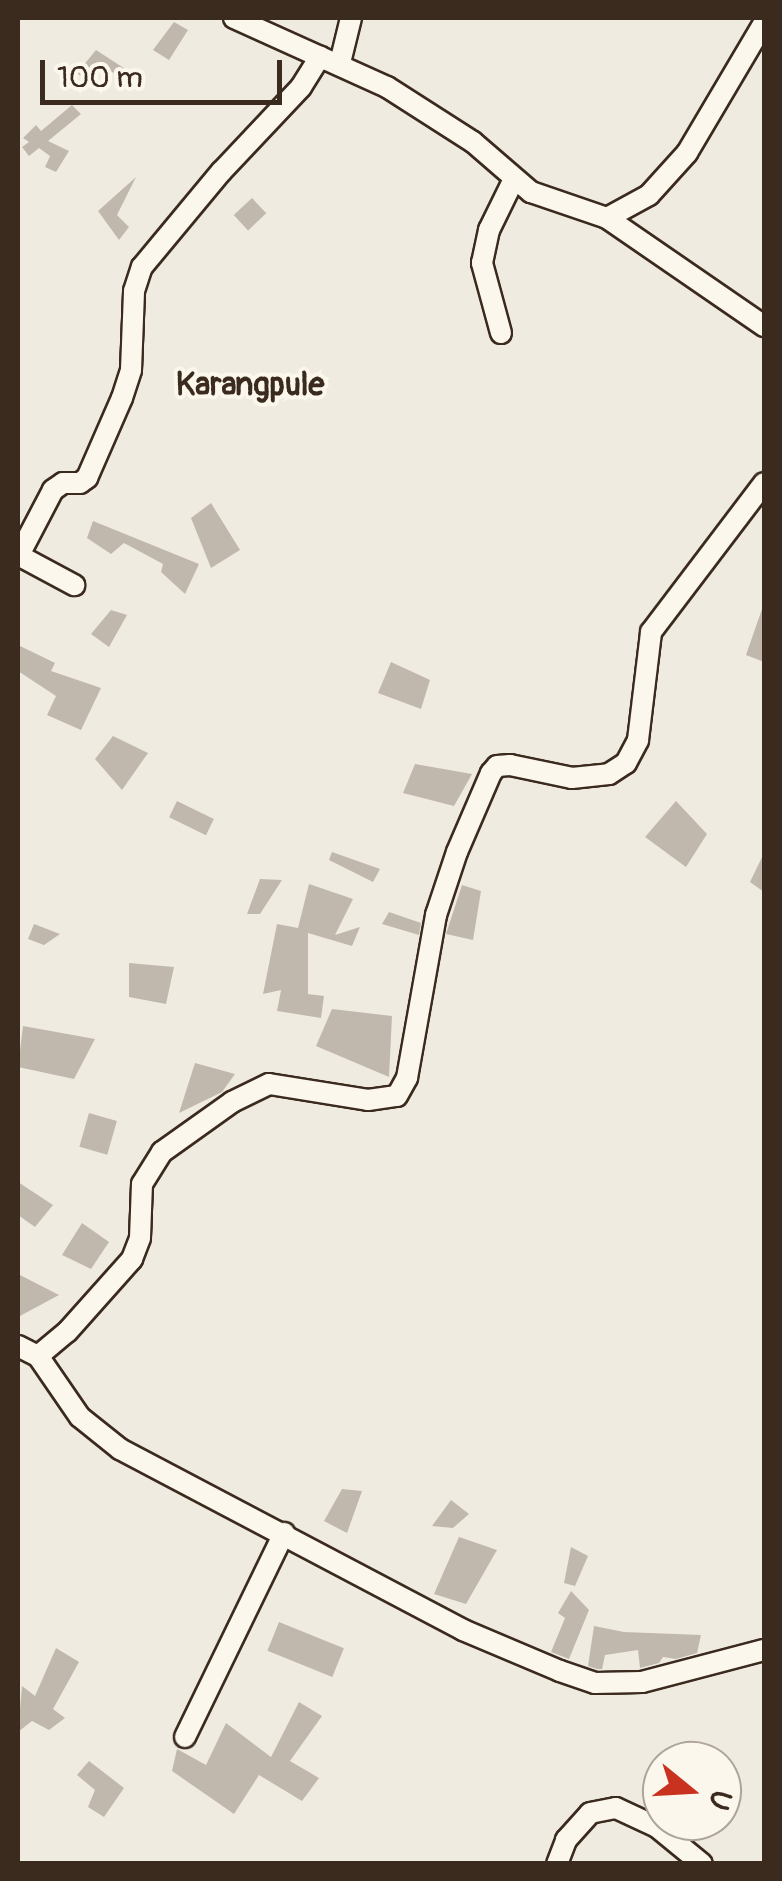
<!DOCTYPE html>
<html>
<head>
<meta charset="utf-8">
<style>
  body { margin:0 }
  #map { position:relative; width:782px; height:1881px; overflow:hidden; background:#f0ebe0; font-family:Pangolin,sans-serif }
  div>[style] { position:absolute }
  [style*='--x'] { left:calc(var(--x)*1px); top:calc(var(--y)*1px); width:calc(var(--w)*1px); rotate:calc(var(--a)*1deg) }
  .building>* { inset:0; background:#c0b8ad; transform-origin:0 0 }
  .roads { filter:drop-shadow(2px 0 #3b2a1e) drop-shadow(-2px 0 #3b2a1e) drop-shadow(0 2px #3b2a1e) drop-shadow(0 -2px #3b2a1e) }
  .minor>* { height:20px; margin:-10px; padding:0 10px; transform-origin:10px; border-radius:10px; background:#fbf7ec }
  span { translate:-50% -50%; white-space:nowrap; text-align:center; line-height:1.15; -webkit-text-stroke:8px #fbf7ec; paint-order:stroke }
  .quarter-label { font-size:32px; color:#3b2a1e; font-weight:700 }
  .frame { position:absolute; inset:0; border:20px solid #3b2a1e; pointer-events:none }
  .north { position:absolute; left:642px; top:1741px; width:100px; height:100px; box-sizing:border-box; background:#fbf7ec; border:2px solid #aea59a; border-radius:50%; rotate:108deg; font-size:28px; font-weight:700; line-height:40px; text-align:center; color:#3b2a1e }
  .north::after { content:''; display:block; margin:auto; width:35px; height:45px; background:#c8321e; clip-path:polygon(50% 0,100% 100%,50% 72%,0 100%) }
  .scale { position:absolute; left:40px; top:60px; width:242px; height:45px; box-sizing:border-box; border:5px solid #3b2a1e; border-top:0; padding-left:12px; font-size:30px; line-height:35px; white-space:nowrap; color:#3b2a1e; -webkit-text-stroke:8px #fbf7ec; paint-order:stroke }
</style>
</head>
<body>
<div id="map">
  <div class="building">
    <div style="clip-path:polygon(174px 22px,188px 30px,169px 60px,153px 50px)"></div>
    <div style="clip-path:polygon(96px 50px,130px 72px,126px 79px,102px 67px,89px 82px,77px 73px)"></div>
    <div style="clip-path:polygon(72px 105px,81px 114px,48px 141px,69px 151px,56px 172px,45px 167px,50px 156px,39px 148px,29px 156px,22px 147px,29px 142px,23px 138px,36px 125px,41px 131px)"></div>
    <div style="clip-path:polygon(136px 177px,117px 215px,129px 227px,119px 240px,98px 211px)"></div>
    <div style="left:252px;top:198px;width:21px;height:25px;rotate:47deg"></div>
    <div style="clip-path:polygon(211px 503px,240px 550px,211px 568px,191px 518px)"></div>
    <div style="clip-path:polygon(93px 521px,199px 564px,185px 594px,161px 572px,163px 564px,124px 543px,111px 554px,87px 538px)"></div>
    <div style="clip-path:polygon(762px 609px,764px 609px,764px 662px,746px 655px)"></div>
    <div style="clip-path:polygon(111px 610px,127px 615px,109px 647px,91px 634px)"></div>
    <div style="clip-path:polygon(18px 645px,55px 663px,51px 671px,101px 688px,81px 730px,47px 715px,56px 696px,18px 671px)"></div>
    <div style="clip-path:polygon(391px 662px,430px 680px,421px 709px,378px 693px)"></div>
    <div style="clip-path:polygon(113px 736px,148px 753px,122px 790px,95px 759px)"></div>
    <div style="clip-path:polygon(415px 764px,472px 774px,454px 806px,403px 793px)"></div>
    <div style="left:177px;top:801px;width:41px;height:18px;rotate:26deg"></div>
    <div style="clip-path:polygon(676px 801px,707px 834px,686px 867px,645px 837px)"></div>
    <div style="clip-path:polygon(332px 852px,380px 869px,373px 882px,329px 860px)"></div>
    <div style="clip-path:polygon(764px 853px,764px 892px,750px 882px)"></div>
    <div style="clip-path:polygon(260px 879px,282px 880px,260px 914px,247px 914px)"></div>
    <div style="clip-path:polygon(309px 884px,353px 899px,335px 935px,360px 927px,352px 946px,308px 933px,308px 994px,324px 996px,321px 1018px,277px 1011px,281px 990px,263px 994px,277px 924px,298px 928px)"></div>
    <div style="clip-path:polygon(462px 885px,481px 891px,473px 940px,446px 934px)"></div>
    <div style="clip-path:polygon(389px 912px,421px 923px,419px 935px,382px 924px)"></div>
    <div style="clip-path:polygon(34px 924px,60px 934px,44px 945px,28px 939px)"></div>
    <div style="clip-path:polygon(129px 963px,174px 967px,166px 1004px,129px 997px)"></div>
    <div style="clip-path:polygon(332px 1009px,392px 1016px,389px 1077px,316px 1046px)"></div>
    <div style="clip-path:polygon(23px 1026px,95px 1039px,74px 1079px,18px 1067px)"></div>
    <div style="clip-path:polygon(195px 1063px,235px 1074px,222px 1092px,179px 1113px)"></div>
    <div style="left:89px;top:1113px;width:29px;height:35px;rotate:16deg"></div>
    <div style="clip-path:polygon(18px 1182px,53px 1205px,35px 1227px,18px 1215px)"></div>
    <div style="clip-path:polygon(82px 1223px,109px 1242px,91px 1269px,62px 1255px)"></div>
    <div style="clip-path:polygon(18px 1274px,59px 1295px,18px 1317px)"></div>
    <div style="clip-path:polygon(342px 1489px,362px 1491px,347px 1533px,324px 1521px)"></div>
    <div style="clip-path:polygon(451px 1500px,469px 1514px,453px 1528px,432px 1526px)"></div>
    <div style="clip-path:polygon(459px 1537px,497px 1550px,466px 1604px,434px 1594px)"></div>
    <div style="clip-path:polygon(571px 1547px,588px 1556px,575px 1586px,564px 1583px)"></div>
    <div style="clip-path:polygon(571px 1591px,589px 1610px,569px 1659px,551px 1652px,565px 1618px,558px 1613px)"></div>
    <div style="left:279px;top:1622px;width:70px;height:31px;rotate:22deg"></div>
    <div style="clip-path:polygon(594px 1626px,624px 1632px,701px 1635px,697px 1653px,676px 1659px,663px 1657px,659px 1663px,640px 1668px,638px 1650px,605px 1655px,602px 1669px,597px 1669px,588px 1666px)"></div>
    <div style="clip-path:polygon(56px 1648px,79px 1662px,53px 1709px,65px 1718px,49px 1730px,32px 1721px,18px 1732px,22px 1686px,35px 1696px)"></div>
    <div style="clip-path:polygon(299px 1702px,322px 1716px,290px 1761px,319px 1778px,302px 1801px,259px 1775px,234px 1814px,172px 1771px,177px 1749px,206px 1765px,226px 1723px,271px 1757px)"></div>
    <div style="clip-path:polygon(89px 1761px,124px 1788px,104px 1817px,88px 1807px,95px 1790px,77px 1775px)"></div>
  </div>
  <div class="roads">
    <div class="minor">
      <div style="--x:234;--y:18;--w:168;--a:24.3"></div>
      <div style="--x:387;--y:87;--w:102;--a:32.6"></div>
      <div style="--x:473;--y:142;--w:77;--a:40.8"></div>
      <div style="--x:531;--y:192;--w:80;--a:18.9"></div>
      <div style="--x:607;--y:218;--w:191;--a:34.5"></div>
      <div style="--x:340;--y:63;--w:46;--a:-76.3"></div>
      <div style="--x:607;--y:218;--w:48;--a:-28.7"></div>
      <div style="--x:649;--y:195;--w:57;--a:-47.9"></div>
      <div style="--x:687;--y:153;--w:151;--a:-59.4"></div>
      <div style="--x:501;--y:333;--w:73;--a:-105.2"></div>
      <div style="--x:482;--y:263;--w:34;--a:-78"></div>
      <div style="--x:489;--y:230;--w:57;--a:-63.9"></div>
      <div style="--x:18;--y:555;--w:64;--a:28.2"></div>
      <div style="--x:19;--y:555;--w:73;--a:-62.4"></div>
      <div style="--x:53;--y:490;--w:12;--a:-35"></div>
      <div style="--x:63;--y:483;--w:17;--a:0"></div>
      <div style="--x:80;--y:483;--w:9;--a:-36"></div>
      <div style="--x:87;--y:478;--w:87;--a:-66.4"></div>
      <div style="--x:122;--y:398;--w:29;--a:-72"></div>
      <div style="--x:131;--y:370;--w:79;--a:-87.8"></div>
      <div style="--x:134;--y:291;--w:25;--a:-72"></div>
      <div style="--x:142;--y:267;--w:124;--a:-50.3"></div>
      <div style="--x:221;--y:172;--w:117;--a:-46.7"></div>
      <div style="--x:301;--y:87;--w:36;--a:-58"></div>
      <div style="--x:18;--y:1346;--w:22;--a:27"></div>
      <div style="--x:38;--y:1356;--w:74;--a:55.5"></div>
      <div style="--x:80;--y:1417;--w:51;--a:38.7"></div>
      <div style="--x:120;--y:1449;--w:388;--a:27.8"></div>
      <div style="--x:463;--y:1630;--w:105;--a:22.9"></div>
      <div style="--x:560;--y:1671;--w:37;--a:19"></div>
      <div style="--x:595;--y:1683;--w:47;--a:-1.2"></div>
      <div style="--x:642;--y:1682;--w:126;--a:-14.7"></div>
      <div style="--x:38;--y:1356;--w:38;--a:-40"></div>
      <div style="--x:67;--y:1332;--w:98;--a:-48.3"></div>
      <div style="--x:132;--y:1259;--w:22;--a:-69"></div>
      <div style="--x:140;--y:1238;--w:54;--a:-87.9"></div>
      <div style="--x:142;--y:1184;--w:38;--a:-58"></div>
      <div style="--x:162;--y:1152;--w:86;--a:-35.5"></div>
      <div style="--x:232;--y:1102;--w:41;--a:-25.9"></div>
      <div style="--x:269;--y:1084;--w:100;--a:9.2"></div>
      <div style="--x:368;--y:1100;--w:29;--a:-8"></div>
      <div style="--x:397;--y:1096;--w:21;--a:-61"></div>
      <div style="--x:407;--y:1078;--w:166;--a:-79.9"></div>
      <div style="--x:436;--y:915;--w:66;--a:-71.6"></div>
      <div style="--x:457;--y:852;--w:86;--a:-66.7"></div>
      <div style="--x:491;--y:773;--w:9;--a:-49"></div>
      <div style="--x:497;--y:766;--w:13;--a:-4"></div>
      <div style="--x:510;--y:765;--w:63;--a:11.8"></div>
      <div style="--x:572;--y:778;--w:37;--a:-6"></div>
      <div style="--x:609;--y:774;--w:20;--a:-33"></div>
      <div style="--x:626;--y:763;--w:26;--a:-62"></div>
      <div style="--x:638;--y:740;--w:109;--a:-83.1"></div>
      <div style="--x:651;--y:632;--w:187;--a:-52.8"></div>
      <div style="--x:185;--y:1737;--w:227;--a:-64.1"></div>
      <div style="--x:557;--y:1864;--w:26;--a:-69"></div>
      <div style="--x:566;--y:1840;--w:36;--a:-48"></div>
      <div style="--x:590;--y:1813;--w:26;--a:-11"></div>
      <div style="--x:616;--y:1808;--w:45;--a:24.9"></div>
      <div style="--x:657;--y:1827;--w:58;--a:39.4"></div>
    </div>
  </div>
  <div class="quarter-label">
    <span style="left:250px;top:385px">Karangpule</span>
  </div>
  <div class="frame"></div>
  <div class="north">U</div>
  <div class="scale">100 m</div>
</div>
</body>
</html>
